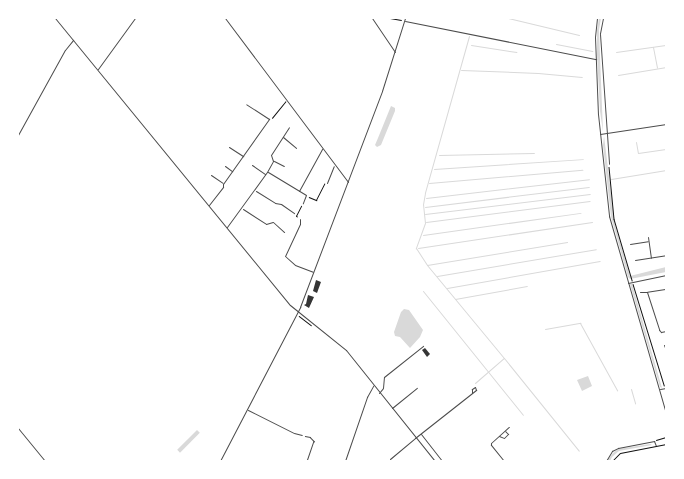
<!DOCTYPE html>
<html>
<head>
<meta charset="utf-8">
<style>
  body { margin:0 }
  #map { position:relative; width:684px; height:479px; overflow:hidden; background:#fff; font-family:"Roboto Condensed",sans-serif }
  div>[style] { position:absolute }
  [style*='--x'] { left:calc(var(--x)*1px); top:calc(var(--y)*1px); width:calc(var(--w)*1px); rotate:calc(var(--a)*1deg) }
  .water>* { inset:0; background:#d9d9d9; transform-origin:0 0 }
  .stream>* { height:1px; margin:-0.5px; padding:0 0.5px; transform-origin:0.5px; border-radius:0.5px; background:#d9d9d9 }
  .building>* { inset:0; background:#353535 }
  .path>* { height:0.5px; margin:-0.25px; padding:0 0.25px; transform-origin:0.25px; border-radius:0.25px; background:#111 }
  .service>* { height:0.5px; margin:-0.25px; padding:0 0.25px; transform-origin:0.25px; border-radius:0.25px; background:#4c4c4c }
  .minor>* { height:1px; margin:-0.5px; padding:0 0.5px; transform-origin:0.5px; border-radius:0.5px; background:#4c4c4c }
  .tertiary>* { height:1px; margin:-0.5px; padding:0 0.5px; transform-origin:0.5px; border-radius:0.5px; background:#4c4c4c }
  .secondary>* { height:1px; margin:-0.5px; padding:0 0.5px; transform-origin:0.5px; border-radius:0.5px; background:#111 }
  span { translate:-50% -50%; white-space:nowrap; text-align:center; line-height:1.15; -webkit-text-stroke:4px #fff; paint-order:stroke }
  .frame { position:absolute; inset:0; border:19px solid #fff; pointer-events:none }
</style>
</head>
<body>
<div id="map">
  <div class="water">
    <div style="clip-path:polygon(599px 18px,601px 18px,599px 30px,603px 132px,600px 111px,597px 54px,597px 30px)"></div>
    <div style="clip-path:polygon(391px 106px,395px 108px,395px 111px,381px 145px,377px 147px,375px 145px,378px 138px)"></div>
    <div style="clip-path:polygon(604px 136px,615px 225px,630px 276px,666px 267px,666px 272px,630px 279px,628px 277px,611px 217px,603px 145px)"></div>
    <div style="clip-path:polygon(630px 284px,632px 284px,662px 388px,660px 387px)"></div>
    <div style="clip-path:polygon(404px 309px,409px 310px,423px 330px,420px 337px,410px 348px,400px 337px,395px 336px,394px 332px,401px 312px)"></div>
    <div style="clip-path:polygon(588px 376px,592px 386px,582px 391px,577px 380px)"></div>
    <div style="left:197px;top:430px;width:4px;height:28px;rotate:45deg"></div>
    <div style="clip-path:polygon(650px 444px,652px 445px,619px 451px,612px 457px,610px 461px,607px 461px,613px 453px,618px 449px)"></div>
  </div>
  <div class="stream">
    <div style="--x:508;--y:18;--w:73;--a:13.5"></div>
    <div style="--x:469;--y:36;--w:163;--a:105.7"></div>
    <div style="--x:425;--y:193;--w:11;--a:100"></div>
    <div style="--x:423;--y:204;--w:19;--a:84"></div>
    <div style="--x:425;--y:223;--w:27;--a:110"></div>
    <div style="--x:416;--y:248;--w:20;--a:57"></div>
    <div style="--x:427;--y:265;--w:121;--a:50.4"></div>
    <div style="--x:556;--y:44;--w:37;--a:11"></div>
    <div style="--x:471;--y:45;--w:46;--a:8.8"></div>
    <div style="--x:653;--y:47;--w:21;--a:79"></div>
    <div style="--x:616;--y:52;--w:50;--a:-8"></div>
    <div style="--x:461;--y:70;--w:77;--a:2.2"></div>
    <div style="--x:538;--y:73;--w:44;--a:5.2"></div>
    <div style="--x:618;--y:75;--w:49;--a:-9.5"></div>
    <div style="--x:636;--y:142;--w:11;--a:80"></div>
    <div style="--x:638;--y:153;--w:28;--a:-8"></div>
    <div style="--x:439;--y:155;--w:95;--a:-1.2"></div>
    <div style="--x:434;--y:169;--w:149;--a:-3.8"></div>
    <div style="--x:611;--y:179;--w:56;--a:-9.3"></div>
    <div style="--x:429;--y:183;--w:154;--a:-4.9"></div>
    <div style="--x:426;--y:198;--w:164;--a:-6.6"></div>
    <div style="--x:425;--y:207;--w:165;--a:-7"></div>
    <div style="--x:425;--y:214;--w:166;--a:-6.9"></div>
    <div style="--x:426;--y:222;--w:165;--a:-7.3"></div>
    <div style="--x:423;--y:235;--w:159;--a:-8"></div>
    <div style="--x:418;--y:248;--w:176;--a:-8.5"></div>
    <div style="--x:427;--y:265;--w:142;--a:-9.3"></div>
    <div style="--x:437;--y:276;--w:161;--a:-9.6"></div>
    <div style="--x:447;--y:288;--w:155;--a:-10"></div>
    <div style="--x:423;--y:291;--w:159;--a:51.1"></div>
    <div style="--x:455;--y:299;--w:73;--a:-10.2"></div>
    <div style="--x:545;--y:329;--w:36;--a:-10"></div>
    <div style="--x:580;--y:323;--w:77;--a:61.1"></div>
    <div style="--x:475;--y:383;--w:38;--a:-41"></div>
    <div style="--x:504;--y:358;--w:119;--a:51.1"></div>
    <div style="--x:631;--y:389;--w:15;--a:74"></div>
  </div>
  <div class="building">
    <div style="clip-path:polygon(316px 280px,321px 282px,317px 293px,313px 291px)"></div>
    <div style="clip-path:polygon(308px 295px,314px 297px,309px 308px,304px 305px,306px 304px)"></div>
    <div style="clip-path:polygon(425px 348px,430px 354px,427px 357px,422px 350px)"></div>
  </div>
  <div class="path">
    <div style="--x:390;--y:18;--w:11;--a:10"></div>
    <div style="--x:272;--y:118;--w:21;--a:-51"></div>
    <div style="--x:609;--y:167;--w:52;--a:84.5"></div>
    <div style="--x:614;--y:219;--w:64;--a:73.6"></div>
    <div style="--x:309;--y:197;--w:8;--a:23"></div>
    <div style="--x:316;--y:200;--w:18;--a:-63"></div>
    <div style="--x:297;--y:217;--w:1;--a:-135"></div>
    <div style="--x:296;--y:216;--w:11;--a:-63"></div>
    <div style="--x:633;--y:284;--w:106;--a:72.9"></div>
    <div style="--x:299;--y:316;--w:15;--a:37"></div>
    <div style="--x:656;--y:440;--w:10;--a:-17"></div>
  </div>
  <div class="service">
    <div style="--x:305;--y:436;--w:5;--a:11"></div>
    <div style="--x:310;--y:437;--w:6;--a:45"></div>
    <div style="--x:314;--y:441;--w:21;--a:109"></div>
  </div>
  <div class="minor">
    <div style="--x:225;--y:18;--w:205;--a:53.1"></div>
    <div style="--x:372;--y:18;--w:41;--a:55.9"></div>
    <div style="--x:603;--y:18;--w:16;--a:101"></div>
    <div style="--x:600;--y:34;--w:130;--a:86"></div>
    <div style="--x:405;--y:21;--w:195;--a:11.3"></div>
    <div style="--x:98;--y:69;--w:63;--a:-54"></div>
    <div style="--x:600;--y:134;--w:67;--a:-8.6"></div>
    <div style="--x:283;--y:137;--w:17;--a:40"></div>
    <div style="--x:229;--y:147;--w:17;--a:33"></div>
    <div style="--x:274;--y:161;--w:11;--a:27"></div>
    <div style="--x:252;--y:165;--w:16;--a:35"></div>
    <div style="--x:225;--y:166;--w:9;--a:36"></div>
    <div style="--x:268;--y:172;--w:44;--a:31.2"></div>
    <div style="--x:306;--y:195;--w:9;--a:111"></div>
    <div style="--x:211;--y:175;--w:14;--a:34"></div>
    <div style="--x:327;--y:183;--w:18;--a:-68"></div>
    <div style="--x:256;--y:191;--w:22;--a:32"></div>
    <div style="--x:275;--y:203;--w:6;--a:9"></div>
    <div style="--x:281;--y:204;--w:16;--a:35"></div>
    <div style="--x:299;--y:191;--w:48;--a:-61.3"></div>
    <div style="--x:209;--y:205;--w:23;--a:-52"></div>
    <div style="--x:223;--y:187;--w:3;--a:-90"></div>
    <div style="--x:223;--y:184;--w:80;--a:-54.7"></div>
    <div style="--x:269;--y:119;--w:27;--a:-147"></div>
    <div style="--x:243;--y:209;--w:27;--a:33"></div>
    <div style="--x:266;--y:224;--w:7;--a:-16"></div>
    <div style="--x:273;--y:222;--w:15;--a:42"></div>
    <div style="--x:300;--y:219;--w:5;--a:90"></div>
    <div style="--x:300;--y:224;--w:35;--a:115"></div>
    <div style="--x:285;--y:256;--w:13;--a:42"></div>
    <div style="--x:295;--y:265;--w:19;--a:21"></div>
    <div style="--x:227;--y:227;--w:68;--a:-54"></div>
    <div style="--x:267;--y:172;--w:13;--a:-61"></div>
    <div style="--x:273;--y:161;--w:6;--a:-108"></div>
    <div style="--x:271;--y:155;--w:33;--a:-57"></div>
    <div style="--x:648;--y:237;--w:21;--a:82"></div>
    <div style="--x:630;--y:244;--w:18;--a:-9"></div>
    <div style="--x:635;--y:260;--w:31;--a:-9"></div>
    <div style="--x:628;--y:283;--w:39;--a:-12"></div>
    <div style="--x:666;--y:287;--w:2;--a:117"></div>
    <div style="--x:665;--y:289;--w:18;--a:171"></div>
    <div style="--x:647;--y:292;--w:40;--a:72"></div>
    <div style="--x:659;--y:330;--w:3;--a:45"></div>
    <div style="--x:661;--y:332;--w:5;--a:-11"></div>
    <div style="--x:665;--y:289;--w:4;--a:76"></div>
    <div style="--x:640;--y:292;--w:7;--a:0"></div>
    <div style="--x:664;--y:345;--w:5;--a:68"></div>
    <div style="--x:660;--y:389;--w:6;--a:-9"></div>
    <div style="--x:379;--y:393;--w:6;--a:-51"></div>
    <div style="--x:383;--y:388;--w:11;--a:-85"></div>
    <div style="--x:384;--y:377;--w:50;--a:-38.5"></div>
    <div style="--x:392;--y:408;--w:32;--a:-39"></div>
    <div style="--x:248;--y:410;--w:51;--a:26.6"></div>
    <div style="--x:294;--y:433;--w:8;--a:14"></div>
    <div style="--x:18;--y:428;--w:43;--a:50.7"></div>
    <div style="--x:421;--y:434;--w:34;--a:52"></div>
    <div style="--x:499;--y:436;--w:5;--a:22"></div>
    <div style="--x:504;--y:438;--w:6;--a:-45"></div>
    <div style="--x:508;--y:434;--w:4;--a:-135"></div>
    <div style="--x:415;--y:438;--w:78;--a:-38.2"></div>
    <div style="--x:476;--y:390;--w:3;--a:-108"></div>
    <div style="--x:475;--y:387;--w:4;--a:146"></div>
    <div style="--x:472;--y:389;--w:4;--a:90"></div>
    <div style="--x:390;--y:459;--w:33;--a:-40"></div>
    <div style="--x:220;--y:461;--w:174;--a:-62.5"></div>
    <div style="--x:300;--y:307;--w:231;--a:-69.2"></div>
    <div style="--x:382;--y:91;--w:77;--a:-72.5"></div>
    <div style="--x:504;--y:461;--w:21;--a:-129"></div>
    <div style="--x:491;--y:445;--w:2;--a:-90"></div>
    <div style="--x:491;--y:443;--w:24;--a:-42"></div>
    <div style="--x:606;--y:461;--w:12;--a:-59"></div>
    <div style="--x:612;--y:451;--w:7;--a:-27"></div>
    <div style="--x:618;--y:448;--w:37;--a:-11"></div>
    <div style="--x:654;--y:441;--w:5;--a:68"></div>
  </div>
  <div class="tertiary">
    <div style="--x:55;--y:18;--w:371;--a:50.7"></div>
    <div style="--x:290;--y:305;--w:72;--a:38.8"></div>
    <div style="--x:346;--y:350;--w:142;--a:51.3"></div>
    <div style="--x:597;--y:18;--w:19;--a:96"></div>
    <div style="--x:595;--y:37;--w:77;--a:87.8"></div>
    <div style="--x:598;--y:114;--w:103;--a:83.8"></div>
    <div style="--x:609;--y:216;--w:205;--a:73.9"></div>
    <div style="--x:18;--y:135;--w:97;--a:-61.1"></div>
    <div style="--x:65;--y:50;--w:13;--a:-51"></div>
    <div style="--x:345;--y:461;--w:68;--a:-71"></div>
    <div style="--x:367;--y:397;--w:13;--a:-61"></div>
  </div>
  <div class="secondary">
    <div style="--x:612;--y:461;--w:11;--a:-45"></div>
    <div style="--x:620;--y:453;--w:47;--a:-11.1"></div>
  </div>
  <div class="frame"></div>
</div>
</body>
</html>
